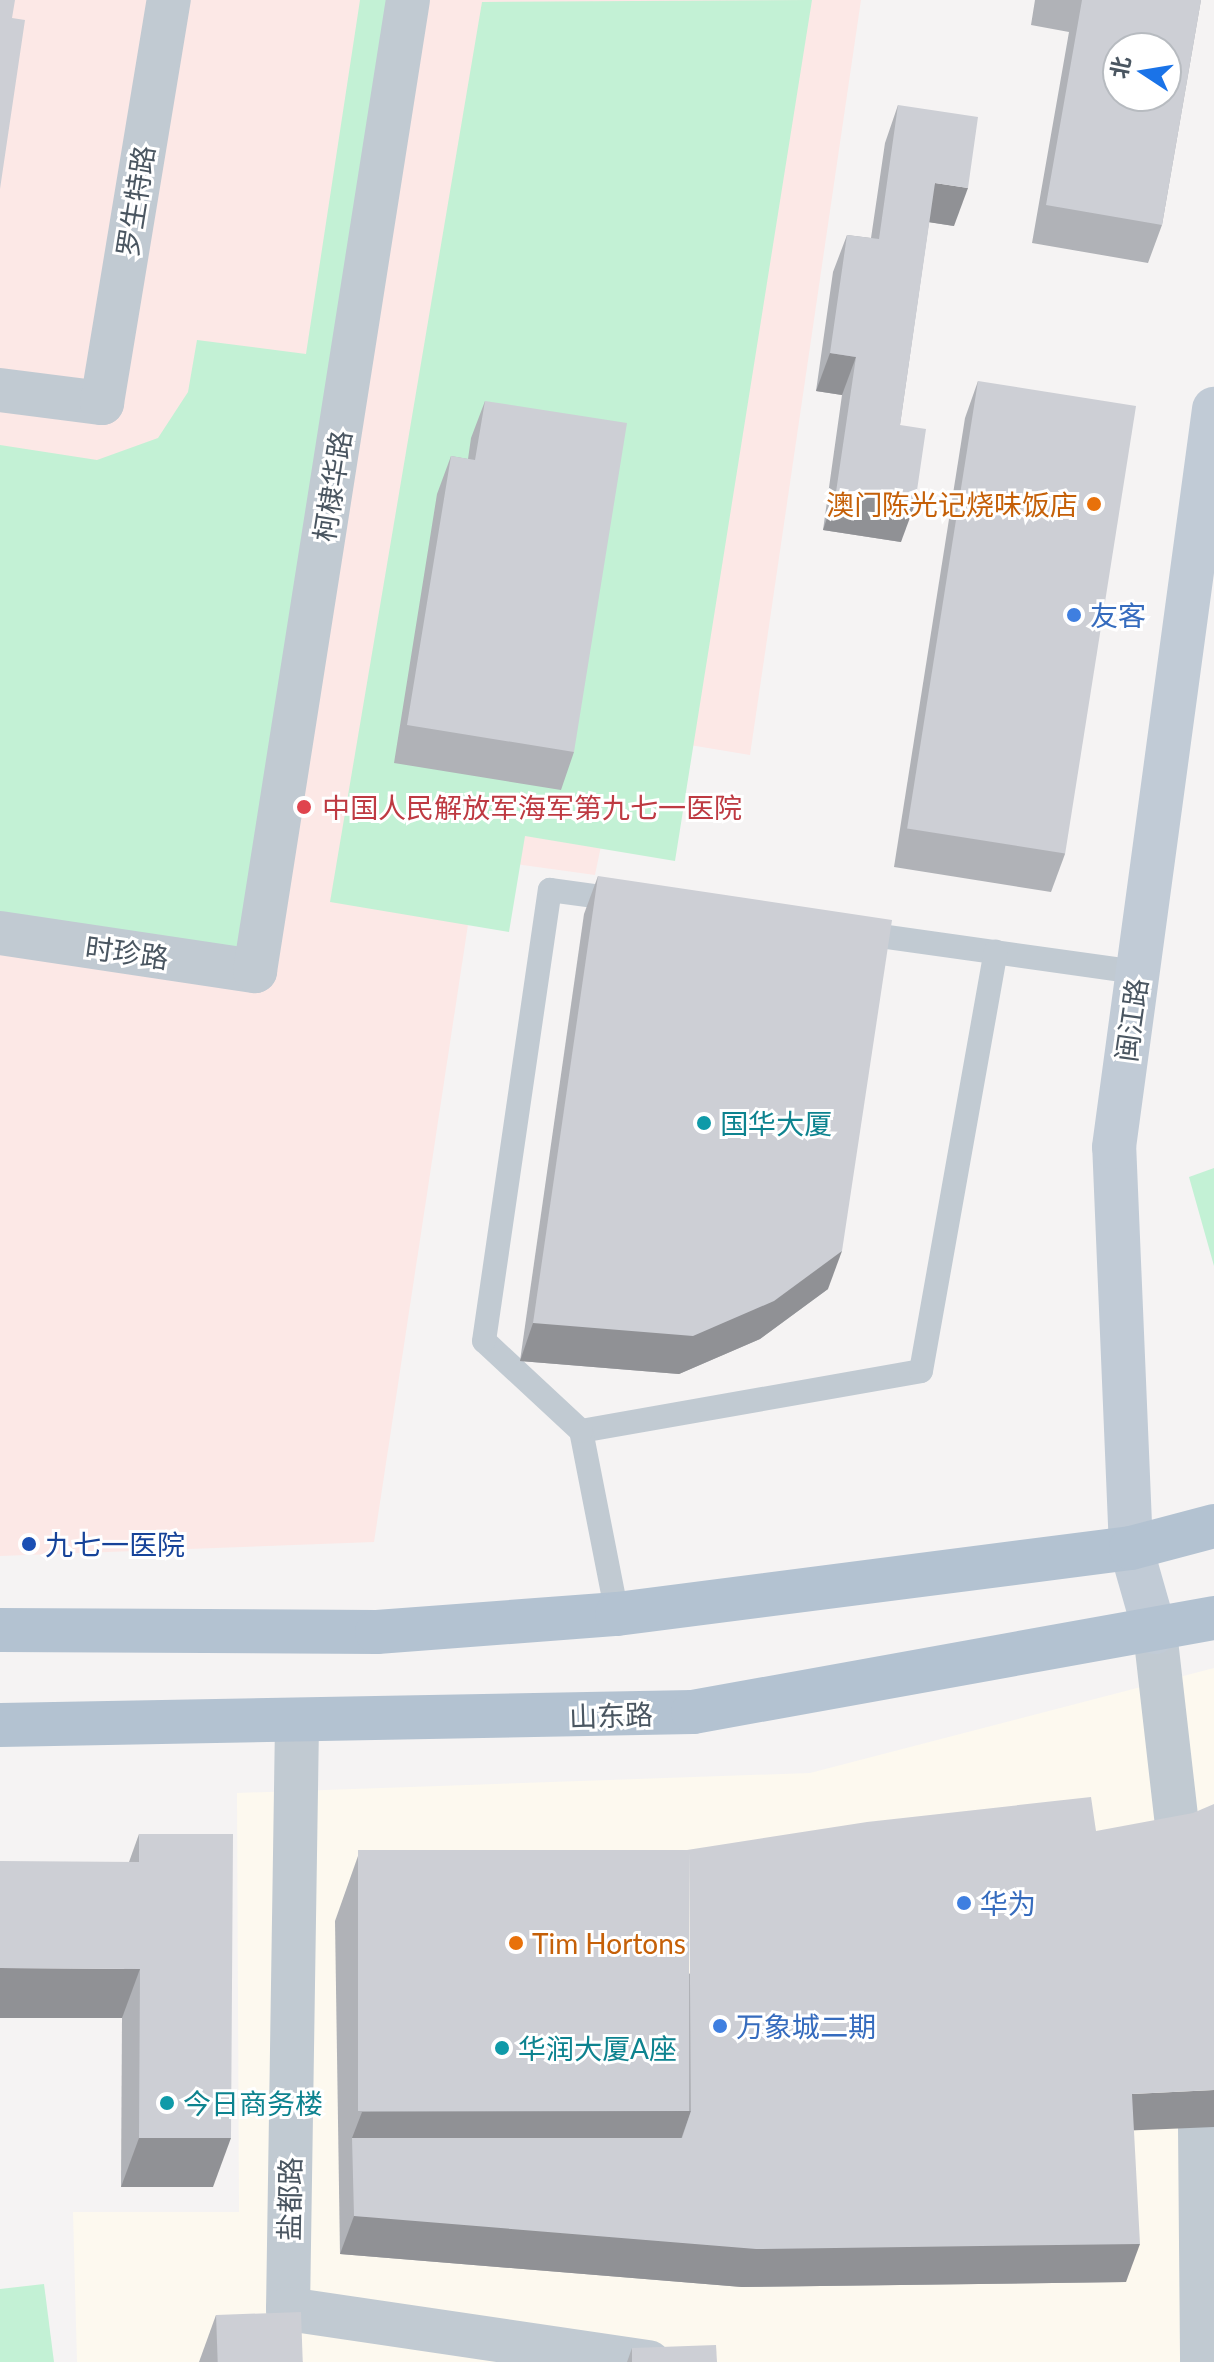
<!DOCTYPE html>
<html>
<head>
<meta charset="utf-8">
<style>
  body { margin:0 }
  #map { position:relative; width:1214px; height:2362px; overflow:hidden; background:#f5f3f3; font-family:Lato,"Noto Sans SC",sans-serif }
  div>[style] { position:absolute }
  [style*='--x'] { left:calc(var(--x)*1px); top:calc(var(--y)*1px); width:calc(var(--w)*1px); rotate:calc(var(--a)*1deg) }
  .commercial>* { inset:0; background:#fdf9ef }
  .medical>* { inset:0; background:#fce8e6 }
  .green>* { inset:0; background:#c3f1d5 }
  .lane>* { height:24px; margin:-12px; padding:0 12px; transform-origin:12px; border-radius:12px; background:#c1cad2 }
  .street>* { height:44px; margin:-22px; padding:0 22px; transform-origin:22px; border-radius:22px; background:#c1cad2 }
  .secondary>* { height:44px; margin:-22px; padding:0 22px; transform-origin:22px; border-radius:22px; background:#c1cbd6 }
  .primary>* { height:44px; margin:-22px; padding:0 22px; transform-origin:22px; border-radius:22px; background:#b3c2d1 }
  .wall>* { inset:0; background:#b0b2b7 }
  .shaded-wall>* { inset:0; background:#909195 }
  .building>* { inset:0; background:#cdcfd5; transform-origin:0 0 }
  .dots>* { width:22px; height:22px; translate:-50% -50%; box-sizing:border-box; border:4px solid #fff; border-radius:50% }
  span { translate:-50% -50%; white-space:nowrap; text-align:center; line-height:1.15; -webkit-text-stroke:6px #fff; paint-order:stroke }
  .street-label { font-size:28px; color:#4a5661 }
  .food-label { font-size:28px; color:#c56008 }
  .right { translate:-100% -50%; text-align:right }
  .left { translate:0 -50%; text-align:left }
  .shop-label { font-size:28px; color:#366cbe }
  .health-label { font-size:28px; color:#be3a42 }
  .culture-label { font-size:28px; color:#0d838f }
  .transit-label { font-size:28px; color:#164399 }
  .north { position:absolute; left:1102px; top:32px; width:80px; height:80px; box-sizing:border-box; background:#fff; border:2px solid #b7bbc0; border-radius:50%; rotate:282deg; font-size:22px; font-weight:700; line-height:32px; text-align:center; color:#4a5661 }
  .north::after { content:''; display:block; margin:auto; width:28px; height:36px; background:#1a73e8; clip-path:polygon(50% 0,100% 100%,50% 72%,0 100%) }
</style>
</head>
<body>
<div id="map">
  <div class="commercial">
    <div style="clip-path:polygon(1214px 1668px,1214px 2362px,77px 2362px,73px 2212px,239px 2212px,237px 1793px,810px 1773px)"></div>
  </div>
  <div class="medical">
    <div style="clip-path:polygon(0 0,861px 0,750px 755px,624px 734px,595px 875px,478px 859px,374px 1542px,0 1556px)"></div>
  </div>
  <div class="green">
    <div style="clip-path:polygon(360px 0,390px 0,244px 949px,0 915px,0 445px,97px 460px,158px 438px,188px 392px,197px 340px,306px 354px)"></div>
    <div style="clip-path:polygon(812px 0,675px 861px,525px 836px,509px 932px,330px 902px,482px 2px)"></div>
    <div style="clip-path:polygon(1214px 1168px,1214px 1266px,1189px 1177px)"></div>
    <div style="clip-path:polygon(44px 2284px,54px 2362px,0 2362px,0 2289px)"></div>
  </div>
  <div class="lane">
    <div style="--x:859;--y:933;--w:282;--a:8"></div>
    <div style="--x:581;--y:1431;--w:345;--a:-10"></div>
    <div style="--x:921;--y:1371;--w:426;--a:-79.9"></div>
    <div style="--x:617;--y:1614;--w:187;--a:-101.1"></div>
    <div style="--x:581;--y:1431;--w:132;--a:-137.1"></div>
    <div style="--x:484;--y:1341;--w:456;--a:-81.7"></div>
    <div style="--x:550;--y:890;--w:75;--a:7.7"></div>
  </div>
  <div class="street">
    <div style="--x:0;--y:390;--w:103;--a:7.3"></div>
    <div style="--x:102;--y:403;--w:409;--a:-80.6"></div>
    <div style="--x:0;--y:933;--w:258;--a:8.5"></div>
    <div style="--x:255;--y:971;--w:983;--a:-81.05"></div>
    <div style="--x:1155;--y:1632;--w:220;--a:83.5"></div>
    <div style="--x:297;--y:1724;--w:585;--a:90.88"></div>
    <div style="--x:288;--y:2309;--w:365;--a:8.4"></div>
    <div style="--x:1200;--y:2127;--w:235;--a:89.5"></div>
  </div>
  <div class="secondary">
    <div style="--x:1155;--y:1632;--w:87;--a:-105.9"></div>
    <div style="--x:1131;--y:1548;--w:401;--a:-92.4"></div>
    <div style="--x:1114;--y:1147;--w:745;--a:-82.28"></div>
  </div>
  <div class="primary">
    <div style="--x:0;--y:1630;--w:377;--a:0.3"></div>
    <div style="--x:377;--y:1632;--w:241;--a:-4.3"></div>
    <div style="--x:617;--y:1614;--w:518;--a:-7.32"></div>
    <div style="--x:1131;--y:1548;--w:86;--a:-14.8"></div>
    <div style="--x:0;--y:1725;--w:693;--a:-1.07"></div>
    <div style="--x:693;--y:1712;--w:529;--a:-10.23"></div>
  </div>
  <div class="wall">
    <div style="clip-path:polygon(1035px 0,1201px 0,1162px 225px,1148px 263px,1032px 243px,1069px 32px,1031px 25px)"></div>
    <div style="clip-path:polygon(898px 105px,954px 226px,929px 222px,900px 425px,901px 542px,823px 530px,842px 395px,816px 391px,833px 272px,847px 235px,871px 238px,885px 143px)"></div>
    <div style="clip-path:polygon(978px 381px,1065px 854px,1051px 892px,894px 867px,965px 418px)"></div>
    <div style="clip-path:polygon(485px 401px,574px 752px,561px 790px,394px 763px,437px 494px,451px 456px,468px 459px,471px 438px)"></div>
    <div style="clip-path:polygon(598px 876px,828px 1289px,760px 1339px,679px 1374px,520px 1361px,584px 914px)"></div>
    <div style="clip-path:polygon(139px 1834px,213px 2187px,121px 2187px,122px 2018px,129px 1862px)"></div>
    <div style="clip-path:polygon(358px 1856px,1134px 2131px,1126px 2282px,742px 2287px,340px 2254px,335px 1921px)"></div>
    <div style="clip-path:polygon(216px 2315px,303px 2362px,199px 2362px)"></div>
    <div style="clip-path:polygon(632px 2348px,717px 2362px,627px 2362px)"></div>
  </div>
  <div class="shaded-wall">
    <div style="clip-path:polygon(935px 183px,968px 188px,954px 226px,921px 221px)"></div>
    <div style="clip-path:polygon(830px 353px,856px 357px,842px 395px,816px 391px)"></div>
    <div style="clip-path:polygon(836px 492px,915px 504px,901px 542px,823px 530px)"></div>
    <div style="clip-path:polygon(842px 1251px,828px 1289px,760px 1339px,679px 1374px,520px 1361px,533px 1323px)"></div>
    <div style="clip-path:polygon(0 1968px,140px 1969px,122px 2018px,0 2018px)"></div>
    <div style="clip-path:polygon(1214px 2090px,1214px 2127px,1118px 2131px,1132px 2094px)"></div>
    <div style="clip-path:polygon(691px 2111px,668px 2176px,352px 2138px,362px 2112px)"></div>
    <div style="clip-path:polygon(139px 2138px,231px 2138px,213px 2187px,121px 2187px)"></div>
    <div style="clip-path:polygon(354px 2216px,1140px 2244px,1126px 2282px,742px 2287px,340px 2254px)"></div>
  </div>
  <div class="building">
    <div style="clip-path:polygon(0 0,15px 0,12px 18px,25px 20px,0 189px)"></div>
    <div style="clip-path:polygon(evenodd,1082px 0,1201px 0,1162px 225px,1046px 205px,1082px 0,1118px 48px,1166px 48px,1166px 96px,1118px 96px,1118px 48px)"></div>
    <div style="clip-path:polygon(898px 105px,978px 117px,968px 188px,935px 183px,900px 425px,926px 429px,915px 504px,836px 492px,856px 357px,830px 353px,847px 235px,879px 239px)"></div>
    <div style="left:978px;top:381px;width:160px;height:453px;rotate:9deg"></div>
    <div style="clip-path:polygon(485px 401px,627px 423px,574px 752px,407px 725px,451px 456px,475px 460px)"></div>
    <div style="clip-path:polygon(598px 876px,892px 920px,842px 1251px,774px 1301px,693px 1336px,533px 1323px)"></div>
    <div style="clip-path:polygon(1091px 1797px,1096px 1831px,1193px 1813px,1214px 1804px,1214px 2090px,1132px 2094px,1140px 2244px,756px 2249px,354px 2216px,352px 2138px,682px 2138px,691px 2111px,689px 1850px,687px 1850px,867px 1822px)"></div>
    <div style="clip-path:polygon(139px 1834px,233px 1834px,231px 2138px,139px 2138px,140px 1969px,0 1968px,0 1861px,139px 1862px)"></div>
    <div style="left:689px;top:1850px;width:261px;height:331px;rotate:90deg"></div>
    <div style="left:301px;top:2312px;width:50px;height:85px;rotate:88deg"></div>
    <div style="clip-path:polygon(716px 2345px,717px 2362px,632px 2362px,632px 2348px)"></div>
  </div>
  <div class="dots">
    <div style="left:1094px;top:504px;background:#e8710a"></div>
    <div style="left:1074px;top:615px;background:#3f7fe0"></div>
    <div style="left:304px;top:807px;background:#e0444e"></div>
    <div style="left:704px;top:1123px;background:#0f9aa8"></div>
    <div style="left:29px;top:1544px;background:#1a4fb4"></div>
    <div style="left:964px;top:1903px;background:#3f7fe0"></div>
    <div style="left:516px;top:1943px;background:#e8710a"></div>
    <div style="left:720px;top:2026px;background:#3f7fe0"></div>
    <div style="left:502px;top:2048px;background:#0f9aa8"></div>
    <div style="left:167px;top:2103px;background:#0f9aa8"></div>
  </div>
  <div class="street-label">
    <span style="left:135px;top:201px;rotate:-81deg">罗生特路</span>
    <span style="left:332px;top:486px;rotate:-81deg">柯棣华路</span>
    <span style="left:127px;top:952px;rotate:8deg">时珍路</span>
    <span style="left:1131px;top:1020px;rotate:-82deg">闽江路</span>
    <span style="left:611px;top:1715px;rotate:-2deg">山东路</span>
    <span style="left:289px;top:2199px;rotate:-89deg">盐都路</span>
  </div>
  <div class="food-label">
    <span class="right" style="left:1078px;top:504px">澳门陈光记烧味饭店</span>
    <span class="left" style="left:532px;top:1943px">Tim Hortons</span>
  </div>
  <div class="shop-label">
    <span class="left" style="left:1090px;top:615px">友客</span>
    <span class="left" style="left:980px;top:1903px">华为</span>
    <span class="left" style="left:736px;top:2026px">万象城二期</span>
  </div>
  <div class="health-label">
    <span class="left" style="left:322px;top:807px">中国人民解放军海军第九七一医院</span>
  </div>
  <div class="culture-label">
    <span class="left" style="left:720px;top:1123px">国华大厦</span>
    <span class="left" style="left:518px;top:2048px">华润大厦A座</span>
    <span class="left" style="left:183px;top:2103px">今日商务楼</span>
  </div>
  <div class="transit-label">
    <span class="left" style="left:45px;top:1544px">九七一医院</span>
  </div>
  <div class="north">北</div>
</div>
</body>
</html>
